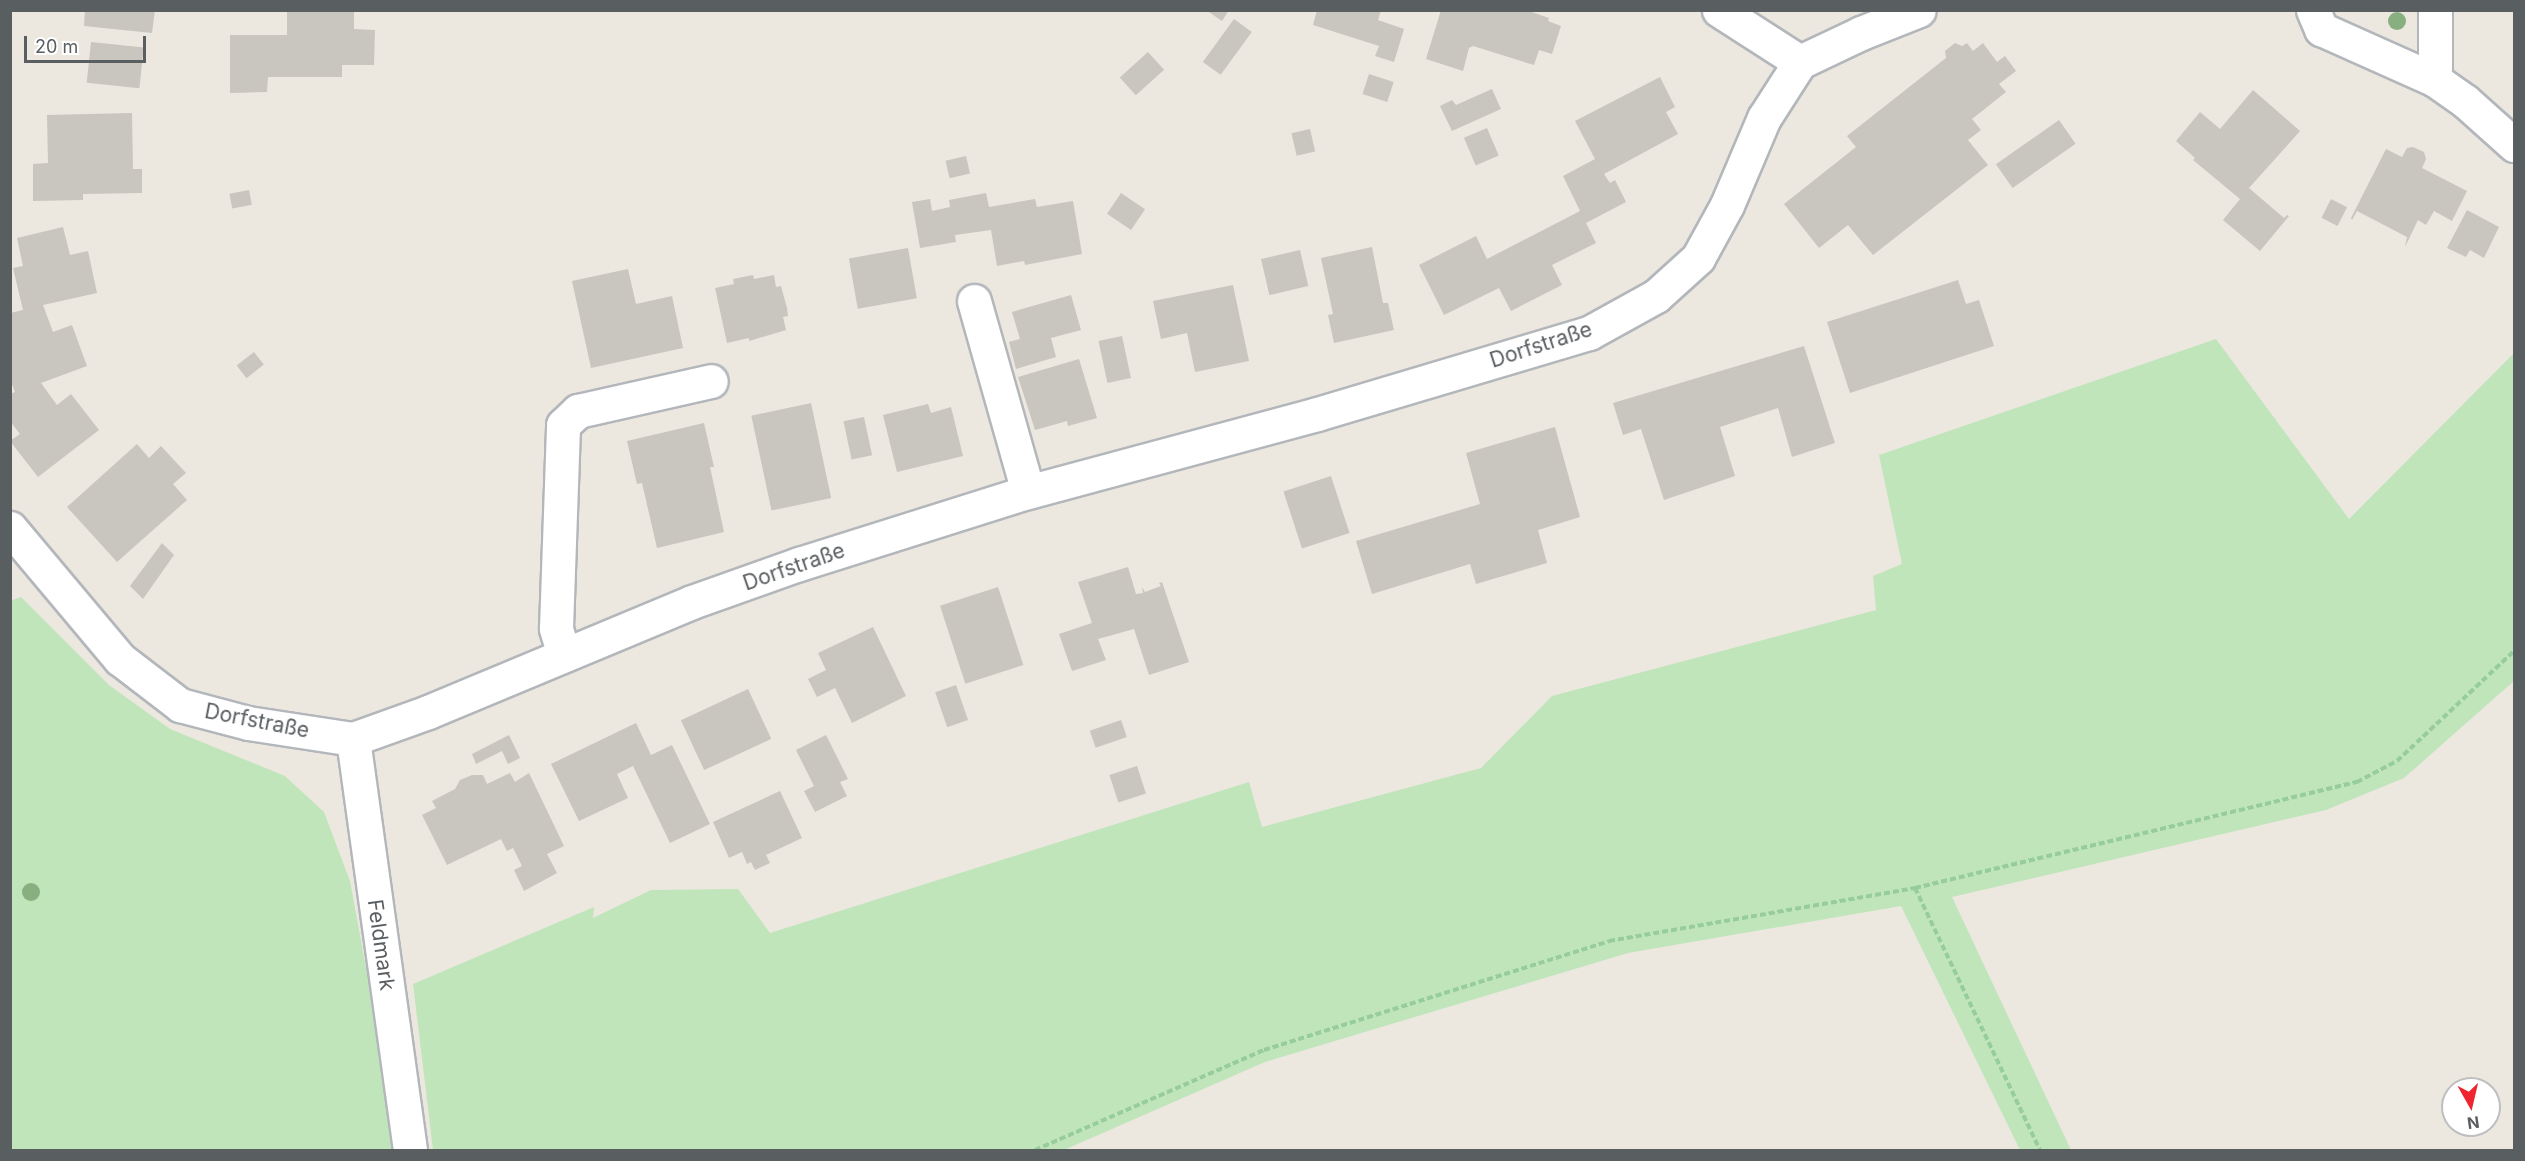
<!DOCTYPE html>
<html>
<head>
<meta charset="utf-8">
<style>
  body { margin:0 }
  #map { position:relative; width:2525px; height:1161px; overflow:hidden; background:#ece8e0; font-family:Inter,sans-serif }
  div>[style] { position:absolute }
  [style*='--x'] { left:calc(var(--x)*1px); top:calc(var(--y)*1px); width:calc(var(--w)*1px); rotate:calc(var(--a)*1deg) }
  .green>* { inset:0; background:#c0e5bb }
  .building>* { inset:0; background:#c9c5bf; transform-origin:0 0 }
  .path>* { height:4px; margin-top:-2px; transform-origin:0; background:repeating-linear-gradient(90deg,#96cc9e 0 6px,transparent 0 9px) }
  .roads { filter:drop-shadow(2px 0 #b3b7bb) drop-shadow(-2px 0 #b3b7bb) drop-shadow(0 2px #b3b7bb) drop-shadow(0 -2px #b3b7bb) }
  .minor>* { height:33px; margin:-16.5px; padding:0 16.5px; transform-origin:16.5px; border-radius:16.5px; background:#fff }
  .trees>* { width:18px; height:18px; margin:-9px; border-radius:50%; background:#88af7f }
  span { translate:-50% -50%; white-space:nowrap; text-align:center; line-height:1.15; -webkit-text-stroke:6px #fff; paint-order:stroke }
  .street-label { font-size:21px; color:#595e61 }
  .frame { position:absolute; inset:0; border:12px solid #595e61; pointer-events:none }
  .north { position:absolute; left:2441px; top:1077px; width:60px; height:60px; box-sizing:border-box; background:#fff; border:2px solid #bdbfc0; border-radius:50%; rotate:172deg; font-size:16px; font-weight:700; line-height:24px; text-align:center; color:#595e61 }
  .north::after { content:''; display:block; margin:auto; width:21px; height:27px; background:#ee242e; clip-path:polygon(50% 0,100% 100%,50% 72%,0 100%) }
  .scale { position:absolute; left:24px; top:36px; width:122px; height:27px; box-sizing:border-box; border:3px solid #595e61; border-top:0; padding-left:8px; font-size:18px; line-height:21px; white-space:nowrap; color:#595e61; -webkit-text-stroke:4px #fff; paint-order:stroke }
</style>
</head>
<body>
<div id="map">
  <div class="green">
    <div style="clip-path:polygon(2216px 339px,2349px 519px,2514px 353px,2514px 681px,2404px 778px,2326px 810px,1952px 897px,2071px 1150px,2020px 1150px,1901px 906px,1628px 953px,1265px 1062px,1064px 1150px,433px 1150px,413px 984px,594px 907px,593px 918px,651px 890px,738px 889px,770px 933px,1249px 782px,1262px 827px,1481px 768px,1552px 696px,1876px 610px,1873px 576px,1902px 564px,1879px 455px)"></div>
    <div style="clip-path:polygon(21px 597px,109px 685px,170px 729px,285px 776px,324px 812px,350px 881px,372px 1000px,393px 1150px,11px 1150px,10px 601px)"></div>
  </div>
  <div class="building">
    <div style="clip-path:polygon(85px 10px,155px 10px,152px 33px,84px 26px)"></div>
    <div style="clip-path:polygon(287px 10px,354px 10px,354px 29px,375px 30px,374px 65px,342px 65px,342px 77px,268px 77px,267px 92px,230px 93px,230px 35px,287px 35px)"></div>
    <div style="clip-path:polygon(1206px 10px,1229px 10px,1222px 21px)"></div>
    <div style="clip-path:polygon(1317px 10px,1381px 10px,1378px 20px,1404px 29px,1394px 62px,1375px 56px,1379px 46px,1313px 25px)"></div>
    <div style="clip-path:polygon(1441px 10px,1526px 10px,1549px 18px,1548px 21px,1561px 26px,1552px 54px,1539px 50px,1534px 65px,1473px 46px,1469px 48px,1463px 71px,1426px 59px)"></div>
    <div style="left:1234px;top:19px;width:22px;height:53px;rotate:36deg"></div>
    <div style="left:91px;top:42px;width:53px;height:41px;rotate:6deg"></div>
    <div style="clip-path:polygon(1955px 43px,1962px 46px,1967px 43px,1973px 51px,1983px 43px,1997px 62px,2005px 56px,2016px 71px,1999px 84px,2006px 92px,1972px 119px,1981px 130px,1968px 140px,1988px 165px,1873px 255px,1848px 225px,1819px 248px,1784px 204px,1856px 147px,1847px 136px,1946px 58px,1945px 51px)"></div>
    <div style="left:1148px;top:52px;width:24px;height:38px;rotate:48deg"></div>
    <div style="left:1369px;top:74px;width:26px;height:21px;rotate:18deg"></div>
    <div style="clip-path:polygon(1660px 77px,1675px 107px,1666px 112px,1678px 134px,1604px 174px,1610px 183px,1615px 180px,1626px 202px,1586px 223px,1596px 243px,1552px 265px,1562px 285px,1511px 311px,1499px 288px,1444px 315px,1419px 265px,1476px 236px,1487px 259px,1580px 211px,1563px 176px,1595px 159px,1575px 121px)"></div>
    <div style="clip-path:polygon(1492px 89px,1501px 109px,1452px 131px,1440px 106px,1452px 100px,1456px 105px)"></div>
    <div style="clip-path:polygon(2253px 90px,2300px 131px,2249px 188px,2284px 218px,2287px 215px,2289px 216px,2260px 251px,2223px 220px,2240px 199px,2193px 160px,2195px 158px,2176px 141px,2200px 112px,2220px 129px)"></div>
    <div style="clip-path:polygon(132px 113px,133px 169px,142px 169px,142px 193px,83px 194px,83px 200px,33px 201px,33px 164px,48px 163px,47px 115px)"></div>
    <div style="left:2059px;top:120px;width:29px;height:77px;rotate:55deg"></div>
    <div style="left:1487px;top:128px;width:30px;height:25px;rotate:67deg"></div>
    <div style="left:1310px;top:129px;width:23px;height:19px;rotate:77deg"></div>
    <div style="clip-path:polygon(2413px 147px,2424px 152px,2426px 159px,2422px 168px,2467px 191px,2452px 221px,2434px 211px,2426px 225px,2418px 220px,2405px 247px,2407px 237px,2357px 211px,2352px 220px,2351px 218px,2386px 149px,2402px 157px,2407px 148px)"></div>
    <div style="left:966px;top:156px;width:18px;height:21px;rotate:77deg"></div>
    <div style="left:249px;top:190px;width:15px;height:20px;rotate:79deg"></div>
    <div style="clip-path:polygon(986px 193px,989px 207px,1035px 199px,1037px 207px,1073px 201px,1082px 254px,1025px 265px,1024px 261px,997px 266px,991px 230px,955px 235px,956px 242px,920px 248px,912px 202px,930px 199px,932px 211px,950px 207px,949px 200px)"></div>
    <div style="left:1121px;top:193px;width:29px;height:25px;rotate:34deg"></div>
    <div style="left:2331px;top:199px;width:18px;height:21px;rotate:27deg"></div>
    <div style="clip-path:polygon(2467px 210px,2499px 227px,2484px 258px,2470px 250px,2466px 257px,2447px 248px)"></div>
    <div style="clip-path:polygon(63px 227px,70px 255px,88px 251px,97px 293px,43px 305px,53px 332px,72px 325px,87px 366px,41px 383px,57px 405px,71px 394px,99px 430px,38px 477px,10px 441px,20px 434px,10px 421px,10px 394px,15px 392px,10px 379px,10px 313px,23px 310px,13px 268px,23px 266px,17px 238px)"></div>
    <div style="clip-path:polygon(1372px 247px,1383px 303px,1388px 303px,1394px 330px,1334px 343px,1328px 315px,1333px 314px,1321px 258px)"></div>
    <div style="left:908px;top:248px;width:51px;height:60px;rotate:80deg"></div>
    <div style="left:1300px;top:250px;width:37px;height:40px;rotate:77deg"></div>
    <div style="clip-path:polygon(628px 269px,636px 304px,672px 296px,683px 348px,591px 368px,572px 281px)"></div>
    <div style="clip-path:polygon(753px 275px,754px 279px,774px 275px,776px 287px,781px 286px,787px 308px,788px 316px,783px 317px,786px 330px,749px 341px,749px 338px,727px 343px,715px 288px,734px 284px,733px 279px)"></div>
    <div style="clip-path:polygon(1958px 280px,1966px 304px,1979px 300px,1994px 346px,1850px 393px,1827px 322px)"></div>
    <div style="clip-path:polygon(1233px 285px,1249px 361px,1195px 372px,1187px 333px,1161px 339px,1153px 301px)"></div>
    <div style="clip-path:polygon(1071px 295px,1081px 330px,1051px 338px,1056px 357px,1016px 369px,1009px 342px,1020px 339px,1012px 312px)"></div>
    <div style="left:1122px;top:336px;width:43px;height:24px;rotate:78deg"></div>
    <div style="clip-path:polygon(1804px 346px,1835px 443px,1792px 457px,1778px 408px,1720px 427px,1735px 476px,1664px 500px,1641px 429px,1623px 435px,1613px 403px)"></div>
    <div style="left:254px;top:352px;width:16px;height:22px;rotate:52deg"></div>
    <div style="clip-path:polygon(1079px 359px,1097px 418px,1068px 426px,1067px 421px,1035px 430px,1018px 377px)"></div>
    <div style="left:811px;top:403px;width:97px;height:61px;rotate:78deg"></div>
    <div style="clip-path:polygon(928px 404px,931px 413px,951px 407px,963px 456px,897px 472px,883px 415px)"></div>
    <div style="left:864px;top:417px;width:39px;height:21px;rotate:78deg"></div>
    <div style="clip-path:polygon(704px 423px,714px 467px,710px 467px,724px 532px,657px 548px,642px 483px,637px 484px,627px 441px)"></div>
    <div style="clip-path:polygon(1555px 427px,1580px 517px,1538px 530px,1547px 563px,1476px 584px,1470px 564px,1372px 594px,1356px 541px,1480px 504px,1466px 453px)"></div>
    <div style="clip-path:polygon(137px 444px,149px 458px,161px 446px,186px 473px,173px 484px,187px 500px,117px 562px,67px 507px)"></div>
    <div style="left:1331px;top:476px;width:60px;height:50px;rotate:72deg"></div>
    <div style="clip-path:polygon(162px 543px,174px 555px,143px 599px,130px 586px)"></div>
    <div style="clip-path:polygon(1128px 567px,1136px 594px,1143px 593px,1142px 587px,1145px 592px,1161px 586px,1159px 583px,1162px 582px,1189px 662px,1149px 675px,1134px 629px,1098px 639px,1106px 660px,1072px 671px,1059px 634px,1092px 623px,1078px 582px)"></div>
    <div style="left:998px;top:587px;width:82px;height:61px;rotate:72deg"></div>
    <div style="clip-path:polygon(873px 627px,906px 696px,852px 723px,835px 688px,817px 697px,808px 679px,826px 670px,818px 653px)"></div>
    <div style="left:956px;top:685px;width:37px;height:22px;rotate:71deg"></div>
    <div style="left:748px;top:689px;width:55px;height:74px;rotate:65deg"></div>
    <div style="left:1121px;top:720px;width:18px;height:33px;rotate:71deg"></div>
    <div style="clip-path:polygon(636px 723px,651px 755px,672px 745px,710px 824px,670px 843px,633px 766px,617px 774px,628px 798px,579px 821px,551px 764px)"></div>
    <div style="clip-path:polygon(509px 735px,520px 758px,508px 764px,502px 751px,476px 764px,472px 754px)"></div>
    <div style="clip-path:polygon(826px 735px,848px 779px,840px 782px,847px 796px,815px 812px,804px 791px,814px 786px,796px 750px)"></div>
    <div style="left:1137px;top:766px;width:29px;height:29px;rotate:72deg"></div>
    <div style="clip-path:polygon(510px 773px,515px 782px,529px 773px,564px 846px,547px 854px,557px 873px,524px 891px,514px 870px,522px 866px,513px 848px,507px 851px,501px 839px,447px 865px,422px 815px,436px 808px,432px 801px,455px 789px,460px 780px,472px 775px,483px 775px,487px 784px)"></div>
    <div style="clip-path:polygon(780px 791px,802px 838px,766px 855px,770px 863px,755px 870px,751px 862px,747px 864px,742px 852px,729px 858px,713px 822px)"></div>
  </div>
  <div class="path">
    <div style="--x:1915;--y:888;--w:290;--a:64.5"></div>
    <div style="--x:1035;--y:1150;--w:250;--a:-23.6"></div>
    <div style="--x:1264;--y:1050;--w:362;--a:-17.5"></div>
    <div style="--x:1609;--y:941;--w:311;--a:-9.8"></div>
    <div style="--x:1915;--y:888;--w:455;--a:-13.5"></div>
    <div style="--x:2357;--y:782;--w:45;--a:-27.7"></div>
    <div style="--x:2397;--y:761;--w:161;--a:-43.2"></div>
  </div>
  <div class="roads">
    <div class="minor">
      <div style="--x:1719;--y:10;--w:96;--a:32.7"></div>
      <div style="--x:2313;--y:10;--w:21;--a:67"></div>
      <div style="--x:2321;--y:29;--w:125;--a:24.1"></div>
      <div style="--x:2435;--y:80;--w:37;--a:35"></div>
      <div style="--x:2465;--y:101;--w:66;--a:41.9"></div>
      <div style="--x:2435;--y:80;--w:70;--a:-90"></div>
      <div style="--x:974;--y:301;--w:198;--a:74.2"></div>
      <div style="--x:10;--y:528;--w:171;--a:50"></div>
      <div style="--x:120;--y:659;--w:76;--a:37.5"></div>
      <div style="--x:180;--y:705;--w:70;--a:14.8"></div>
      <div style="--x:248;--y:723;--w:106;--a:8.7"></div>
      <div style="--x:353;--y:739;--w:80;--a:-19.8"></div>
      <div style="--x:428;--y:712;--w:286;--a:-22.6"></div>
      <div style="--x:692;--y:602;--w:114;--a:-19.6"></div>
      <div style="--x:799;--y:564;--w:240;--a:-17.5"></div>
      <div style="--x:1028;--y:492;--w:299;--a:-15.1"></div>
      <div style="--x:1317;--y:414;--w:284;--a:-16.6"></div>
      <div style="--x:1589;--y:333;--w:77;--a:-28.9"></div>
      <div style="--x:1656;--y:296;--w:57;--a:-42.1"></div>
      <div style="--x:1698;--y:258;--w:60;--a:-61.3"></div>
      <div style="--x:1727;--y:205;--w:95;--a:-67"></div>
      <div style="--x:1764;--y:118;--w:67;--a:-57.3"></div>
      <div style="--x:1800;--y:62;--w:68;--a:-25.4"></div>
      <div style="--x:1861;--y:33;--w:62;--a:-21.6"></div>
      <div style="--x:564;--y:655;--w:28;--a:-107"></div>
      <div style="--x:556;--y:628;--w:203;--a:-88"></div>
      <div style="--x:563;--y:425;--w:21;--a:-43"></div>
      <div style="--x:578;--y:411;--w:136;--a:-12.7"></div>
      <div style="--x:353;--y:739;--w:415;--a:82.1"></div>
    </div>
  </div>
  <div class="trees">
    <div style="left:2397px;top:21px"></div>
    <div style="left:31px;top:892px"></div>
  </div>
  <div class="street-label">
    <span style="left:1541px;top:345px;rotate:-18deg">Dorfstraße</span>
    <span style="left:794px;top:567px;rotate:-19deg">Dorfstraße</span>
    <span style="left:257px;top:721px;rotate:11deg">Dorfstraße</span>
    <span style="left:381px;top:945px;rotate:82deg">Feldmark</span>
  </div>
  <div class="frame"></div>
  <div class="north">N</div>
  <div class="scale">20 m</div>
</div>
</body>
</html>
